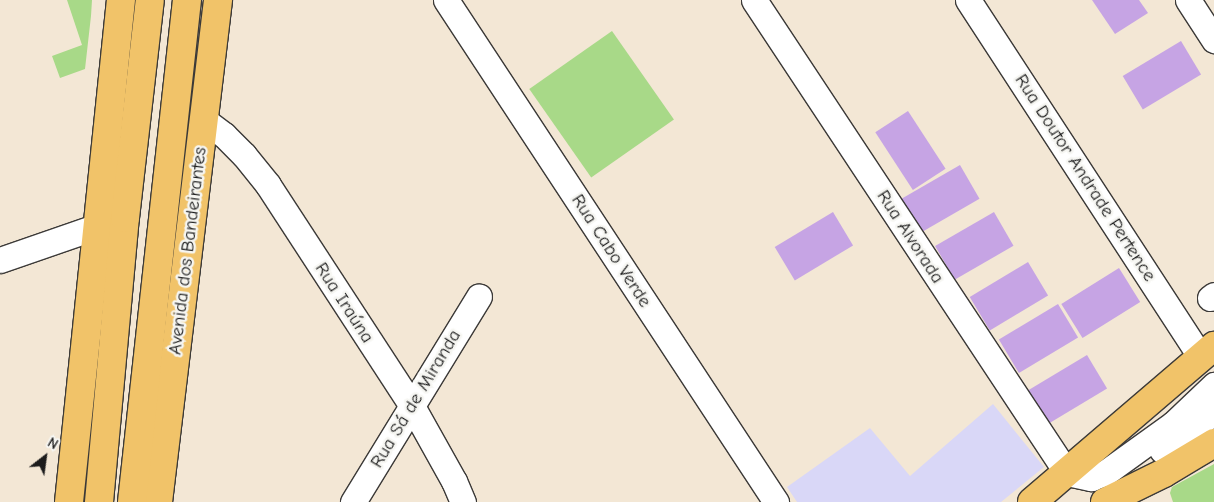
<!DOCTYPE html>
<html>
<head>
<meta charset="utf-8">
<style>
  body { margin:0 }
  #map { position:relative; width:1214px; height:502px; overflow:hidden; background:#f3e7d5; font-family:"Comic Neue",sans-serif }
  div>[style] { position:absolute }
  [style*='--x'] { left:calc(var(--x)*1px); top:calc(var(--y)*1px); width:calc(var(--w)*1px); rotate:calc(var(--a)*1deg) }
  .built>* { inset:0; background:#d9d7f7 }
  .green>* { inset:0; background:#a8d988; transform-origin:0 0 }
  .building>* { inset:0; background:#c6a4e4; transform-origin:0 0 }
  .roads { filter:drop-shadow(1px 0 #3c3a38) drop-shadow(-1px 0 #3c3a38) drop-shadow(0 1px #3c3a38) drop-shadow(0 -1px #3c3a38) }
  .minor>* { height:25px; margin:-12.5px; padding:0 12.5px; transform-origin:12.5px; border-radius:12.5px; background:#fff }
  .major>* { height:28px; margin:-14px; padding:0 14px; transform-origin:14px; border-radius:14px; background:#f1c369 }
  .highway>* { height:28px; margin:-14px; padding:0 14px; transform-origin:14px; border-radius:14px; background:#f1c369 }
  span { translate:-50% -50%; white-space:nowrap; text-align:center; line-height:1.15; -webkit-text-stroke:5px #f6f6f2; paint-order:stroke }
  .street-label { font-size:19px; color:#1c1c1c }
  .north { position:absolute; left:20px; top:432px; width:50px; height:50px; -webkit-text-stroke:4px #f6f6f2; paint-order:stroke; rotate:30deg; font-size:14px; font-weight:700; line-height:20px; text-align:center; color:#1c1c1c }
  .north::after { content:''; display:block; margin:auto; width:18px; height:22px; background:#1c1c1c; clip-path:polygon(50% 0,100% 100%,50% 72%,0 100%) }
</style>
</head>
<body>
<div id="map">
  <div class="built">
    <div style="clip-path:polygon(993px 404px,1044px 467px,1001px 502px,797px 502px,787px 487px,870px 428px,910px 476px)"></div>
  </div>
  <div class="green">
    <div style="clip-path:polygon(67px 0,92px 0,91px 16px,85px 69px,60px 78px,52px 56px,82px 45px)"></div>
    <div style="left:612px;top:31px;width:108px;height:101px;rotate:55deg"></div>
    <div style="clip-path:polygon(1214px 464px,1214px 502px,1173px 502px,1170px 493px,1172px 487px)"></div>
  </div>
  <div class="building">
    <div style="clip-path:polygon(1092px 0,1139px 0,1148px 13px,1115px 34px)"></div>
    <div style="left:1181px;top:41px;width:39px;height:68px;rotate:59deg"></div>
    <div style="left:908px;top:111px;width:69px;height:39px;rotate:57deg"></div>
    <div style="left:960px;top:165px;width:39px;height:68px;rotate:60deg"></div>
    <div style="left:833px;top:212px;width:39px;height:68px;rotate:59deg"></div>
    <div style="left:994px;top:212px;width:39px;height:68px;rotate:60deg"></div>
    <div style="left:1028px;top:262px;width:39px;height:68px;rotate:59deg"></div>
    <div style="left:1119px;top:268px;width:40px;height:68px;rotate:58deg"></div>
    <div style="left:1058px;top:304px;width:39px;height:69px;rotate:59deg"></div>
    <div style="left:1087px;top:355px;width:39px;height:69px;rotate:59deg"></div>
  </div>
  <div class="roads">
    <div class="minor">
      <div style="--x:446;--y:0;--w:601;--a:56.68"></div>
      <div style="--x:754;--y:0;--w:567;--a:56.51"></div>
      <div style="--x:1067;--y:473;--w:25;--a:12"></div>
      <div style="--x:1091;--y:478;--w:15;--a:-20"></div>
      <div style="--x:1105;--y:473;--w:84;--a:-35.8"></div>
      <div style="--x:1173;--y:424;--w:57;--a:-43.6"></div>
      <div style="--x:968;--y:0;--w:426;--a:56.9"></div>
      <div style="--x:1188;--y:0;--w:48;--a:57"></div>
      <div style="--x:204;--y:120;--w:25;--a:37"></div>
      <div style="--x:224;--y:135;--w:28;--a:45"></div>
      <div style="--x:244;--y:155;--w:38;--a:51"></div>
      <div style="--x:268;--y:185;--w:264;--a:56.9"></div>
      <div style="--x:412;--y:406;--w:86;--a:60.8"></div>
      <div style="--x:454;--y:481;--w:23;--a:67"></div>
      <div style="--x:0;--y:260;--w:104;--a:-19.1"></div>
      <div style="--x:1210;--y:298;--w:5;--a:-37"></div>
      <div style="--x:1162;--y:450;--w:27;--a:-31"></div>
      <div style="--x:1185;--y:436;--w:38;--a:-41"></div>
      <div style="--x:353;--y:502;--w:241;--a:-58.5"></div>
    </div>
    <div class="major">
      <div style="--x:69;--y:502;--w:505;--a:-84.09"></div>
      <div style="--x:158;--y:502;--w:506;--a:-83.18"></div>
      <div style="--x:1032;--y:502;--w:240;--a:-40.6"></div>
      <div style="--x:1105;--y:502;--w:66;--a:-26.2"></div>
      <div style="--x:1164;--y:473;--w:58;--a:-31"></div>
    </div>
    <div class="highway">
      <div style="--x:99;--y:502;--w:285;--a:-84.8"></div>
      <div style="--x:125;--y:218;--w:219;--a:-83.5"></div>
      <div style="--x:132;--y:502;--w:505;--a:-83.75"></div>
    </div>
  </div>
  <div class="street-label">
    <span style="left:1085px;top:178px;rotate:57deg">Rua Doutor Andrade Pertence</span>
    <span style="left:910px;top:237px;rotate:57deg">Rua Alvorada</span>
    <span style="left:188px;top:251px;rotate:-83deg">Avenida dos Bandeirantes</span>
    <span style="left:611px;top:251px;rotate:57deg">Rua Cabo Verde</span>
    <span style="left:344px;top:303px;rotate:57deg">Rua Iraúna</span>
    <span style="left:416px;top:399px;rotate:-59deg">Rua Sá de Miranda</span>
  </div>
  <div class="north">N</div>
</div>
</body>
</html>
